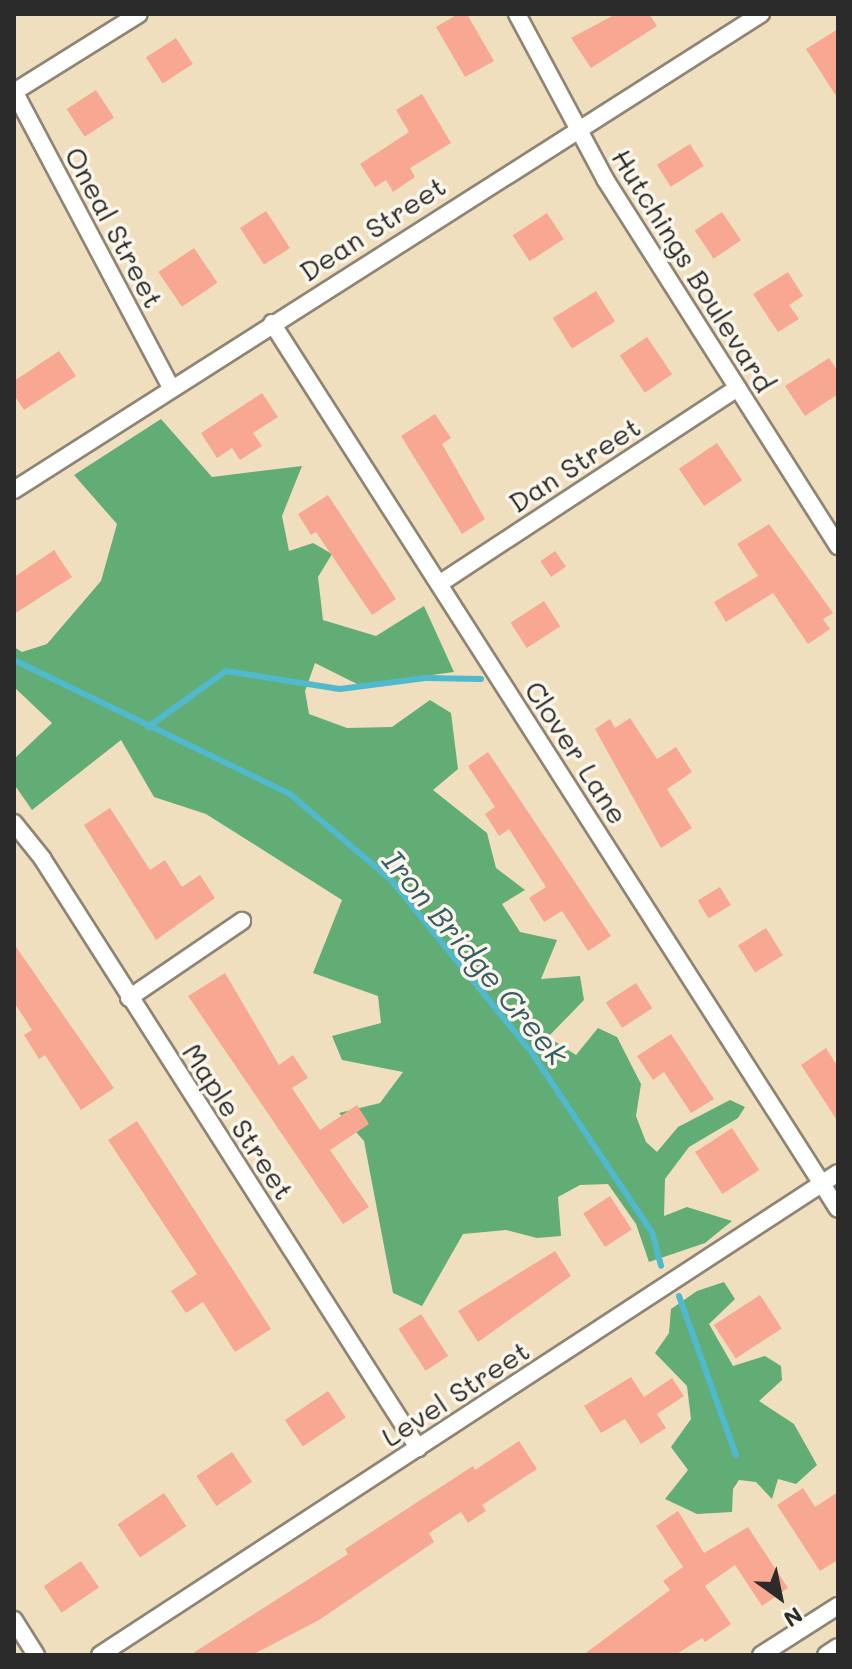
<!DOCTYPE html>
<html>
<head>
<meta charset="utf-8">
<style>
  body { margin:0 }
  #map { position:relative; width:852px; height:1669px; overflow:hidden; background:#f0dfbf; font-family:Mali,sans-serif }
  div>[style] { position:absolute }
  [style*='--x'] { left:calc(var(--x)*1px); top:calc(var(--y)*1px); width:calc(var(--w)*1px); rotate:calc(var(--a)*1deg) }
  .forest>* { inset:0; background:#62ac75 }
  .stream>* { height:6px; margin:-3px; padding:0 3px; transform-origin:3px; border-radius:3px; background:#50b9cd }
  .building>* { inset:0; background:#f8a892; transform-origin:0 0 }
  .roads { filter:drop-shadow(2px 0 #8e8575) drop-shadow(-2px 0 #8e8575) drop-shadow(0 2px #8e8575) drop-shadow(0 -2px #8e8575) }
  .minor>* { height:16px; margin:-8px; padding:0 8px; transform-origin:8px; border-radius:8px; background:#fff }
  span { translate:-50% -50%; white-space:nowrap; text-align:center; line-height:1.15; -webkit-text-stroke:7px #fbf7ec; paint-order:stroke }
  .street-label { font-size:28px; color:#2b2b2b }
  .water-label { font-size:30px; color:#385d64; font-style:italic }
  .frame { position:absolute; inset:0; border:16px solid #2b2b2b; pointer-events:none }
  .north { position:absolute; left:740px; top:1557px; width:80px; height:80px; -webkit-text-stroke:6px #fbf7ec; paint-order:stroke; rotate:147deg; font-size:22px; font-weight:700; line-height:32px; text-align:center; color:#2b2b2b }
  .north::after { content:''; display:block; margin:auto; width:28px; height:36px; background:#2b2b2b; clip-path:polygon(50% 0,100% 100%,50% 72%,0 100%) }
</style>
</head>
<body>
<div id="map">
  <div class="forest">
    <div style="clip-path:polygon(161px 419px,212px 477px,302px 466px,282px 516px,289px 551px,313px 543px,332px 554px,318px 577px,323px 620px,376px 636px,424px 606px,454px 672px,359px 685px,315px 663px,305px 691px,309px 714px,347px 728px,392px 727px,430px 700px,451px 713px,458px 769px,433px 790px,487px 833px,496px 868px,525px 890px,502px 904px,520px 932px,557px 940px,541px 979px,580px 976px,584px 1000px,548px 1037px,576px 1055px,598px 1028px,617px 1037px,641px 1084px,636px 1116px,646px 1142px,657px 1152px,678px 1127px,730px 1100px,745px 1107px,738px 1118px,689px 1147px,665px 1179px,664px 1216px,687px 1207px,732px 1221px,705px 1243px,649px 1262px,636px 1224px,608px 1184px,580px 1185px,558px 1197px,561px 1236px,537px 1238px,506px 1230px,463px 1234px,422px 1306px,393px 1293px,364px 1141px,339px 1113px,380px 1103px,403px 1072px,342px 1060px,332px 1036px,381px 1023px,378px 996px,313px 973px,342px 900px,206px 814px,154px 797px,121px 740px,32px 810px,14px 784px,14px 759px,52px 723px,14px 687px,14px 647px,22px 652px,47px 644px,101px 581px,117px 524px,74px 475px)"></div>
    <div style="clip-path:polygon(724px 1282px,735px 1299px,709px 1324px,733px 1366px,765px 1356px,781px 1366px,782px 1380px,759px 1401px,794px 1424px,817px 1465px,796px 1484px,778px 1479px,772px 1499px,756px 1482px,739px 1480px,733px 1489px,732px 1512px,697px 1514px,665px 1499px,688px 1470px,671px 1447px,691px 1419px,687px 1386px,655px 1353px,669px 1333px,671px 1309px,697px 1291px)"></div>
  </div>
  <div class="stream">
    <div style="--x:14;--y:660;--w:307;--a:25.9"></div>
    <div style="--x:290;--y:794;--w:133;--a:40.4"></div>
    <div style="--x:391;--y:880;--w:223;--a:50.8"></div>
    <div style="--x:532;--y:1053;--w:216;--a:56.2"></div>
    <div style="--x:652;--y:1232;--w:35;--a:75"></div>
    <div style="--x:148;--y:727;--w:96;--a:-35.7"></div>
    <div style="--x:226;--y:671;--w:115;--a:9"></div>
    <div style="--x:340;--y:689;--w:86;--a:-7.4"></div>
    <div style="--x:425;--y:678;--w:56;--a:1"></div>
    <div style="--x:679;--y:1296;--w:169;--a:70.3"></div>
  </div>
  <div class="building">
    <div style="clip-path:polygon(458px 14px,467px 14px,494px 61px,465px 77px,436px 27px)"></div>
    <div style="clip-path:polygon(616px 14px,649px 14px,657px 26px,591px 68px,571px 38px)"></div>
    <div style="clip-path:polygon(838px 29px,838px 99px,806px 49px)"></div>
    <div style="left:176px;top:38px;width:31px;height:36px;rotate:57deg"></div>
    <div style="left:96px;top:90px;width:33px;height:35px;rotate:57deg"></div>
    <div style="clip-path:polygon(422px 94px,451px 143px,410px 168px,415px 177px,393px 192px,386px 180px,375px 187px,360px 164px,409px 132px,396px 110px)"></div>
    <div style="left:690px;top:144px;width:26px;height:39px;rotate:58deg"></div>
    <div style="left:266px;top:211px;width:44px;height:31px;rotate:57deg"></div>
    <div style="left:722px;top:212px;width:34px;height:33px;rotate:56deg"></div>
    <div style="left:547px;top:213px;width:31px;height:41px;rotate:57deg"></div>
    <div style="left:194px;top:248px;width:42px;height:43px;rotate:56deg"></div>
    <div style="clip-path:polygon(788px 272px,803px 296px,789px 305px,799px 319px,778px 332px,753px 294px)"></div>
    <div style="left:596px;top:291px;width:36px;height:51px;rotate:58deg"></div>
    <div style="left:647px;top:337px;width:45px;height:33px;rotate:56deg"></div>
    <div style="clip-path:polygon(59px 351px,76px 376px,24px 410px,14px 395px,14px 381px)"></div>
    <div style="clip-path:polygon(829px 358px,838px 371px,838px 394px,805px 416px,785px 386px)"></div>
    <div style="clip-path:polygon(262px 393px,278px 417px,253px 433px,262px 446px,240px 460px,232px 448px,217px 458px,201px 433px)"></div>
    <div style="clip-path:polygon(435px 414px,451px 438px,442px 444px,485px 519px,462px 534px,401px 436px)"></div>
    <div style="left:717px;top:443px;width:45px;height:46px;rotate:56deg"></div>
    <div style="clip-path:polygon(328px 495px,396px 599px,372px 615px,316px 532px,311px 535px,298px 514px)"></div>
    <div style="clip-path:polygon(769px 524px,833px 613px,823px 619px,830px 629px,808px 644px,773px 593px,726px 622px,714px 602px,758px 576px,737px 544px)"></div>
    <div style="clip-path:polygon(54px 550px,72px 577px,14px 614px,14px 577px)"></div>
    <div style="left:555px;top:551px;width:19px;height:18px;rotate:55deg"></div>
    <div style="left:544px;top:601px;width:30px;height:40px;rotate:57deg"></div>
    <div style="clip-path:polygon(630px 718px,657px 759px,676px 747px,692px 772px,667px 789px,692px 828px,661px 848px,595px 729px,610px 719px,615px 728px)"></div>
    <div style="clip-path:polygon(488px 752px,611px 936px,588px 951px,562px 911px,544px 922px,529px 898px,546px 887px,509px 829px,499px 836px,485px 814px,495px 807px,468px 766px)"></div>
    <div style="clip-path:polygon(110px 808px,150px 870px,165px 860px,182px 887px,200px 875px,215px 898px,156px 940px,84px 825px)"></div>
    <div style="left:720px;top:887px;width:21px;height:26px;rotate:59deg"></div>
    <div style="left:766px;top:928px;width:32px;height:33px;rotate:58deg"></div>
    <div style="clip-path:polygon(14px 944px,114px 1088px,81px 1110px,45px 1055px,39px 1059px,24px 1035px,32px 1030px,14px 1002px)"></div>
    <div style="clip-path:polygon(225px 973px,279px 1065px,293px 1055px,308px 1078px,292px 1088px,320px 1130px,357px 1105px,369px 1124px,330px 1150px,369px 1207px,343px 1224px,188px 996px)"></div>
    <div style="left:636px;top:983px;width:30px;height:36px;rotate:57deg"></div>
    <div style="clip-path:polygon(671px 1034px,714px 1099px,691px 1113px,664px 1072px,653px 1080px,637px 1056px)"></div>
    <div style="clip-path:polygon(826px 1048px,838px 1067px,838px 1122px,801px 1065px)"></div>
    <div style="clip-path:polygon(137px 1121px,271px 1329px,235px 1352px,203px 1302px,186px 1313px,171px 1291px,197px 1274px,108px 1140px)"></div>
    <div style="left:732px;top:1128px;width:50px;height:44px;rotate:57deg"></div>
    <div style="left:610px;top:1196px;width:40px;height:32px;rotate:57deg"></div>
    <div style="clip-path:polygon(555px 1251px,571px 1276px,478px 1342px,458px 1311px)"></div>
    <div style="left:760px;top:1295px;width:40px;height:55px;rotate:57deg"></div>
    <div style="left:421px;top:1314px;width:50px;height:27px;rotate:57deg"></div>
    <div style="clip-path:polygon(631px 1377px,644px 1397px,672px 1378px,684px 1396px,657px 1414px,666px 1428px,641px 1444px,625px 1419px,601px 1433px,584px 1406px)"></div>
    <div style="left:328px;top:1391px;width:32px;height:52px;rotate:56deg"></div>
    <div style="clip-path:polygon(519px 1441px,537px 1469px,482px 1505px,486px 1511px,468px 1523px,461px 1512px,429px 1533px,434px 1542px,319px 1620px,252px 1655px,190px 1655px,348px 1554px,345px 1549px,473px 1466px,475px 1470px)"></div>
    <div style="left:232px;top:1452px;width:36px;height:43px;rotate:56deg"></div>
    <div style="clip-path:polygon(803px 1488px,815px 1507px,838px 1492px,838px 1560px,820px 1571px,777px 1505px)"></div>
    <div style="left:164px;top:1493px;width:40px;height:56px;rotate:56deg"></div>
    <div style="clip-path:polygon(678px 1511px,704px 1553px,748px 1527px,788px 1588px,762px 1606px,735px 1565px,705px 1586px,731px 1624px,705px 1642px,702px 1638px,675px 1655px,583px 1655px,670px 1590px,663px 1581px,683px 1567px,656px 1526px)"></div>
    <div style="left:81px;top:1561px;width:32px;height:45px;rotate:56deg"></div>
  </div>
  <div class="roads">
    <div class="minor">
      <div style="--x:517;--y:14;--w:187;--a:61.9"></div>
      <div style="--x:605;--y:179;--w:435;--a:57.6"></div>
      <div style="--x:14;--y:91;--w:334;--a:62.1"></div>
      <div style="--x:14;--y:92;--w:147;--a:-32"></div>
      <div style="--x:272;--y:323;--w:1051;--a:57.43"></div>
      <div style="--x:14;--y:490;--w:886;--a:-32.51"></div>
      <div style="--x:439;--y:584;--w:357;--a:-33.3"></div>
      <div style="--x:14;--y:823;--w:45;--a:51.3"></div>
      <div style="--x:42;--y:858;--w:700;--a:57.49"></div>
      <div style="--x:129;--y:998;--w:137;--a:-34.3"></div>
      <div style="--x:14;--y:1620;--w:41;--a:57.8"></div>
      <div style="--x:100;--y:1655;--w:881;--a:-33.15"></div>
      <div style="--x:761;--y:1655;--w:91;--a:-32.5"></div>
      <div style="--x:826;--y:1655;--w:14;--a:-34"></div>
    </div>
  </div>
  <div class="street-label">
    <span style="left:115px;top:227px;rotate:62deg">Oneal Street</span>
    <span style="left:372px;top:228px;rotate:-33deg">Dean Street</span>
    <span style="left:694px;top:270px;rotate:58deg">Hutchings Boulevard</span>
    <span style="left:574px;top:464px;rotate:-33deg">Dan Street</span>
    <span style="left:577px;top:752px;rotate:57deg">Clover Lane</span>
    <span style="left:239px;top:1121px;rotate:57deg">Maple Street</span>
    <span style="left:455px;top:1393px;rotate:-33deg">Level Street</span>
  </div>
  <div class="water-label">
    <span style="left:476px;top:957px;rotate:50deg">Iron Bridge Creek</span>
  </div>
  <div class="frame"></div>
  <div class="north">N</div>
</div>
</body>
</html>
